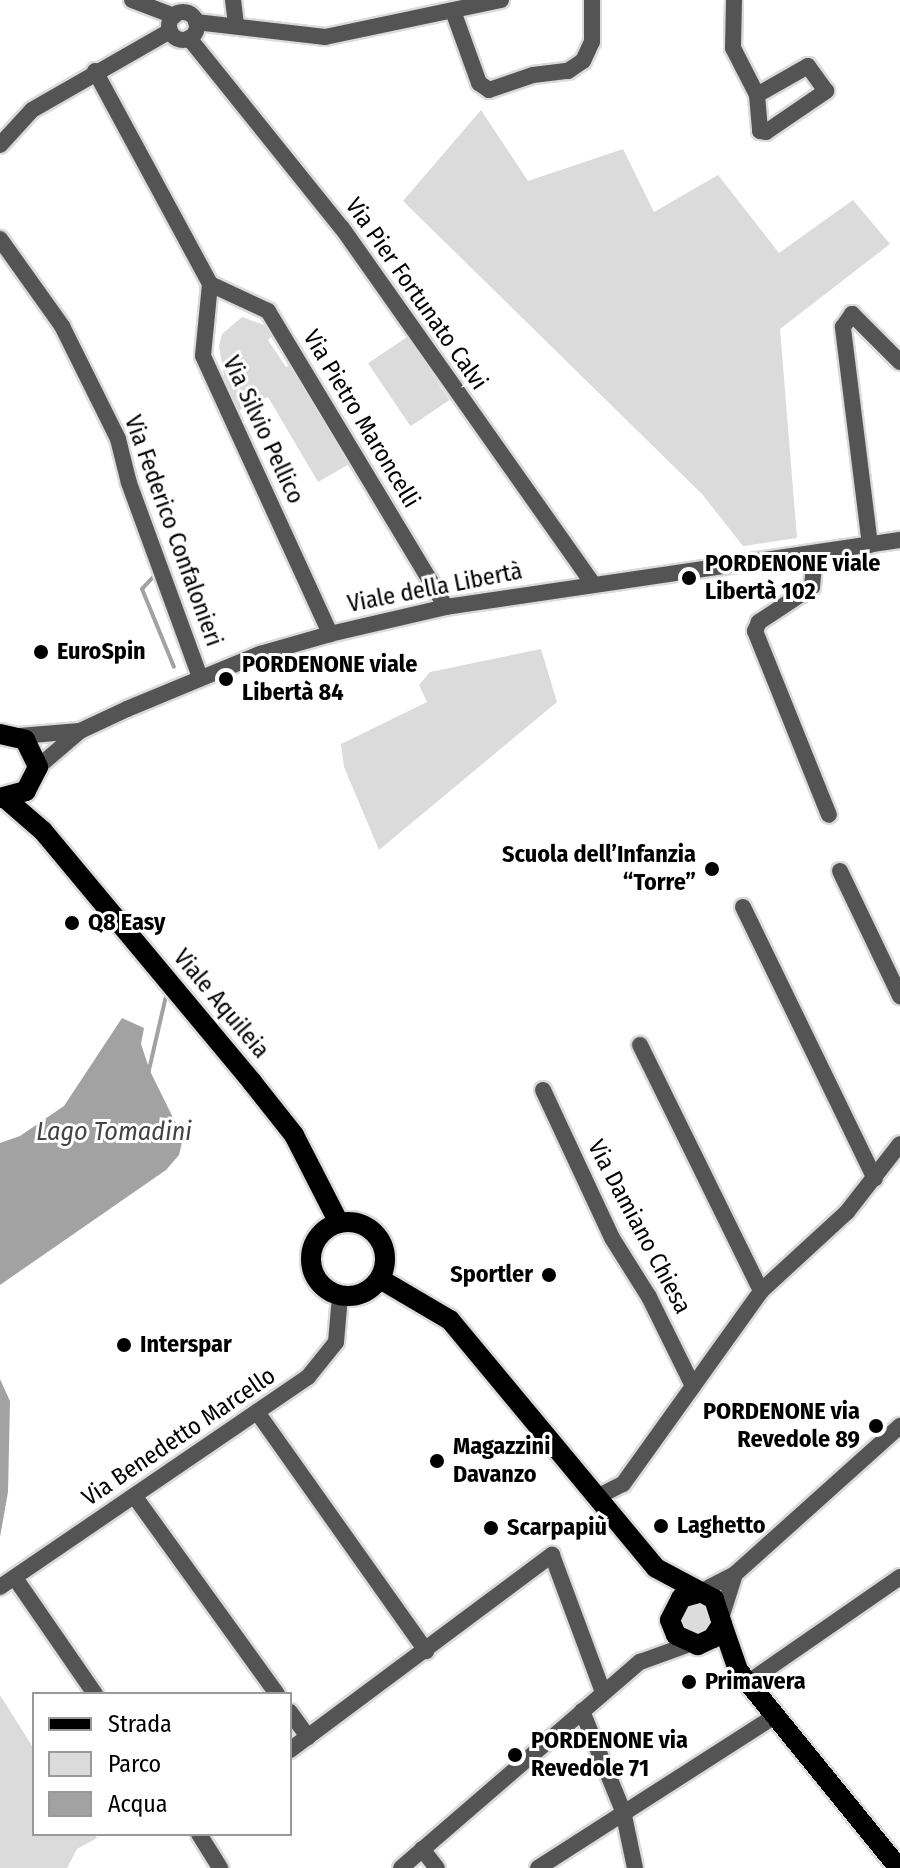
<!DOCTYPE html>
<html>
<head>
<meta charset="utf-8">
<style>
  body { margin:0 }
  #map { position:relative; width:900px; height:1868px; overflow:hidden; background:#fff; font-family:"Fira Sans Condensed",sans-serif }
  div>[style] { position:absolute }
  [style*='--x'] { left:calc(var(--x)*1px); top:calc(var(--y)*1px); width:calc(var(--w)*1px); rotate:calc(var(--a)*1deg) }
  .green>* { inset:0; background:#dbdbdb; transform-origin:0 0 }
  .round { border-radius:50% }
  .water>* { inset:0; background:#a2a2a2 }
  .stream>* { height:4px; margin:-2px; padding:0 2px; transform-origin:2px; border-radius:2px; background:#a2a2a2 }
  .roads { filter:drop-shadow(2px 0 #dbdbdb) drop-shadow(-2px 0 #dbdbdb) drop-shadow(0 2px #dbdbdb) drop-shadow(0 -2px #dbdbdb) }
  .minor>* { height:16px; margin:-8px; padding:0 8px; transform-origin:8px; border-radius:8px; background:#545454 }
  .minor>.ring { margin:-8px; padding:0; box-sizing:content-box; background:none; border:16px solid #545454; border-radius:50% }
  .primary>* { height:20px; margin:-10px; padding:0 10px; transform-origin:10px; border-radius:10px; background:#000 }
  .primary>.ring { margin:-10px; padding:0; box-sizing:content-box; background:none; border:20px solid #000; border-radius:50% }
  .dots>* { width:22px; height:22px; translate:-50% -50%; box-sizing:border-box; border:4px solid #fff; border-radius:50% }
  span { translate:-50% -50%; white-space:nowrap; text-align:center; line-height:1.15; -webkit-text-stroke:6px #fff; paint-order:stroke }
  .street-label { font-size:24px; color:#000 }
  .poi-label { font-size:24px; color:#000; font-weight:700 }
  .left { translate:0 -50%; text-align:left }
  .right { translate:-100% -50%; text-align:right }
  .water-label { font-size:26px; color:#434343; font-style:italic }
  .legend { position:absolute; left:32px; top:1692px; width:260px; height:144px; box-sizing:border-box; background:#fff; border:2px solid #999; margin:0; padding:10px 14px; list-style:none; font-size:24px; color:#000 }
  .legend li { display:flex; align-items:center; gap:16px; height:40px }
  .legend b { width:40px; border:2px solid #999 }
</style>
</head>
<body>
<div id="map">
  <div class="green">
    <div style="clip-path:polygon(481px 110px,528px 181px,623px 149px,654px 212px,718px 175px,779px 253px,853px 200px,890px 244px,780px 329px,797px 538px,743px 546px,702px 494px,403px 201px)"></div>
    <div style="clip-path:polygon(242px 317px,264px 325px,272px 336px,268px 340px,286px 367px,291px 365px,351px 463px,318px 482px,268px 397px,237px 411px,228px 399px,219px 346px,222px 334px)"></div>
    <div style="left:407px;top:337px;width:76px;height:47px;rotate:56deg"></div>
    <div style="clip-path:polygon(541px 649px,557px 702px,379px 850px,344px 767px,341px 744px,427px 702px,419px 685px,430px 672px)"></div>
    <div class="round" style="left:681px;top:1603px;width:30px;height:30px"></div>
    <div style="clip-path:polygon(0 1695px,34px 1749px,34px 1834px,94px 1834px,97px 1838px,77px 1849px,67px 1868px,0 1868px)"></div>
  </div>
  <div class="water">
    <div style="clip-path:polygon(122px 1018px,144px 1028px,141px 1044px,150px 1071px,183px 1138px,179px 1155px,166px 1170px,0 1285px,0 1143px,20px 1136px,64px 1106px)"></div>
    <div style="clip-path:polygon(0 1379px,10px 1401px,8px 1492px,0 1537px)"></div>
  </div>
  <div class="stream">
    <div style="--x:155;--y:575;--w:19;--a:133"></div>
    <div style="--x:142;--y:589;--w:84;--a:67.7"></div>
    <div style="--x:148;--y:1074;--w:84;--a:-77"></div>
  </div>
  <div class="roads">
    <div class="minor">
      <div style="--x:132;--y:0;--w:45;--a:20.9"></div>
      <div style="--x:233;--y:0;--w:26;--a:83"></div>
      <div style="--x:734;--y:0;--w:48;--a:91.2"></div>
      <div style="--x:733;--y:48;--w:53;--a:62.9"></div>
      <div style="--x:757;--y:95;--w:36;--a:85"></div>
      <div style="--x:760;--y:131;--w:6;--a:9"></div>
      <div style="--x:766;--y:132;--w:73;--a:-34.3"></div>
      <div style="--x:826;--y:91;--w:31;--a:-126"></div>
      <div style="--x:808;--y:66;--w:59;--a:150.4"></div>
      <div style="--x:453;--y:11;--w:77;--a:70.1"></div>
      <div style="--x:479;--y:83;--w:12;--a:35"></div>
      <div style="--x:489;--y:90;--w:46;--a:-18.8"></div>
      <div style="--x:533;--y:75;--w:35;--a:-7"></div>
      <div style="--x:568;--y:71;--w:18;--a:-34"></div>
      <div style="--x:583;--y:61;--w:21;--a:-65"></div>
      <div style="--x:592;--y:42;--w:42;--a:-90"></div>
      <div class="ring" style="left:169px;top:12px;width:12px;height:12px"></div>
      <div style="--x:196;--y:22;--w:130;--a:6.6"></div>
      <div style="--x:325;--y:37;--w:180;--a:-11.9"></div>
      <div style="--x:189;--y:38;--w:244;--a:51.2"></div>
      <div style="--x:342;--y:228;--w:436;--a:54.8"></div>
      <div style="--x:95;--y:71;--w:242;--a:61.6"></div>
      <div style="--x:210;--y:284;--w:72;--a:95.6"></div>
      <div style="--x:203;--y:356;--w:306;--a:65.4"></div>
      <div style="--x:0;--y:145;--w:47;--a:-47.6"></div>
      <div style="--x:32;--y:110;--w:159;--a:-29.8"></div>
      <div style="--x:0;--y:239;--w:107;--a:54.5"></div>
      <div style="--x:62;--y:326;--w:126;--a:63.6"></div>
      <div style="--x:118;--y:439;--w:45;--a:76"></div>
      <div style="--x:129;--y:483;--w:207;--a:69.9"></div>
      <div style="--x:210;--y:284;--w:64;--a:25"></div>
      <div style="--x:268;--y:311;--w:345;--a:59"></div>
      <div style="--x:870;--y:545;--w:220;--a:-97.1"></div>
      <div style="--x:843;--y:327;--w:16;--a:-55"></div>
      <div style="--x:852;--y:314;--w:68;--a:45"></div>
      <div style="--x:815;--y:553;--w:34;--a:95"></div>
      <div style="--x:812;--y:587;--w:64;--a:146.6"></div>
      <div style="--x:759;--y:622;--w:10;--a:114"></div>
      <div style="--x:755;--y:631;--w:198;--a:68.1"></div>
      <div style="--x:19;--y:736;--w:61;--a:-4.7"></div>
      <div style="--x:38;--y:767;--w:55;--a:-40.6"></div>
      <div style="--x:80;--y:731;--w:52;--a:-25.1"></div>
      <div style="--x:127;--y:709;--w:144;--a:-22.5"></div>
      <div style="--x:260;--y:654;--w:73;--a:-15.9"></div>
      <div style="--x:330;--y:634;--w:119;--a:-13.1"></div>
      <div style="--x:446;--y:607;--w:459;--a:-8.4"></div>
      <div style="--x:840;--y:871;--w:139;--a:64.4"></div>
      <div style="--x:743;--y:907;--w:302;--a:64.1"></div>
      <div style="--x:640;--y:1045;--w:274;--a:63.8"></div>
      <div style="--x:543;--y:1090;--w:163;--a:65"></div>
      <div style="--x:612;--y:1238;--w:70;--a:57.9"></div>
      <div style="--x:649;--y:1297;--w:99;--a:63.7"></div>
      <div style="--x:257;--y:1412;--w:293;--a:54.7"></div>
      <div style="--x:135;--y:1497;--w:243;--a:54.2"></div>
      <div style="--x:597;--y:1497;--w:29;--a:-27"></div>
      <div style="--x:623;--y:1484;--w:237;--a:-54.4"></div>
      <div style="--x:761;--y:1291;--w:117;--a:-42.6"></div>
      <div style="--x:847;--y:1212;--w:86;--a:-52.1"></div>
      <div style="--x:15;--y:1578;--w:141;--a:55.4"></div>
      <div style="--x:0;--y:1587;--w:373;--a:-34.3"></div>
      <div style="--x:308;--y:1377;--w:45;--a:-51.3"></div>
      <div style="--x:336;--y:1342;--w:46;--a:-85"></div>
      <div style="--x:698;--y:1593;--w:42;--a:-27.2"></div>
      <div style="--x:735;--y:1574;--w:222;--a:-41.9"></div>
      <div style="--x:722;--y:1615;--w:43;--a:-72.4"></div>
      <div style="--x:747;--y:1683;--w:186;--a:-34.7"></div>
      <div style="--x:582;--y:1711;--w:108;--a:67.7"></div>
      <div style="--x:623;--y:1811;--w:58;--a:78.1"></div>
      <div style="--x:290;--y:1712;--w:31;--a:54"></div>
      <div style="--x:290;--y:1750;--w:327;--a:-36.7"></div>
      <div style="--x:552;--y:1555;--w:146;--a:69.6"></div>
      <div style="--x:199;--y:1834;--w:40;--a:58"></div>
      <div style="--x:422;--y:1849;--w:24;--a:52"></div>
      <div style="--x:401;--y:1868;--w:316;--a:-40.8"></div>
      <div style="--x:640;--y:1662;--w:53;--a:-19.8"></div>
      <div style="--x:538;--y:1868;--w:282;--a:-32.7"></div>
    </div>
    <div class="primary">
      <div style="--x:0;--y:734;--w:26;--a:13"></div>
      <div style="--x:25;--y:740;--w:30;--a:64"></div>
      <div style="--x:38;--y:767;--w:27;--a:117"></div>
      <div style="--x:26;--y:791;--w:27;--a:165"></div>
      <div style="--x:6;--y:799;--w:49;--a:40.9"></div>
      <div style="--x:43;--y:831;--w:327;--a:50.2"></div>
      <div style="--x:252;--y:1082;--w:68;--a:51.6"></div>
      <div style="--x:294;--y:1135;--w:99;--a:62.9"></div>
      <div class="ring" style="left:311px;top:1222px;width:54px;height:54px"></div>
      <div style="--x:380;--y:1279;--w:81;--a:30.4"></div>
      <div style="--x:450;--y:1320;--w:322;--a:50.3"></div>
      <div style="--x:656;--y:1568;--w:66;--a:28.1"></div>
      <div style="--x:714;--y:1599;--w:26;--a:72"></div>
      <div style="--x:722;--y:1624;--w:17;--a:123"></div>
      <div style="--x:713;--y:1638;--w:17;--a:155"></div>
      <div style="--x:698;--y:1645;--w:24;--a:-156"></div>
      <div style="--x:676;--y:1635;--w:16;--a:-112"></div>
      <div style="--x:670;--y:1620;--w:25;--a:-63"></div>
      <div style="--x:681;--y:1598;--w:18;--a:-16"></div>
      <div style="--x:722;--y:1624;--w:49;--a:70.8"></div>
      <div style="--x:738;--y:1670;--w:255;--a:50.9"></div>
    </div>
  </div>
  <div class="dots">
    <div style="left:689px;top:578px;background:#000"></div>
    <div style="left:41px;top:652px;background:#000"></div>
    <div style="left:226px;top:679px;background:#000"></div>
    <div style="left:712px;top:869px;background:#000"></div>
    <div style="left:72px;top:923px;background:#000"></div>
    <div style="left:549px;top:1275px;background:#000"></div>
    <div style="left:124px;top:1345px;background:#000"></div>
    <div style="left:876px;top:1426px;background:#000"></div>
    <div style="left:437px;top:1461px;background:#000"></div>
    <div style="left:661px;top:1526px;background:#000"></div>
    <div style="left:491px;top:1528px;background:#000"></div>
    <div style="left:689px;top:1682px;background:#000"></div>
    <div style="left:515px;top:1755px;background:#000"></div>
  </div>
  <div class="street-label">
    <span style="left:416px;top:294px;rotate:55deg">Via Pier Fortunato Calvi</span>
    <span style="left:361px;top:419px;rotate:59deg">Via Pietro Maroncelli</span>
    <span style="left:263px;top:430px;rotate:65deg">Via Silvio Pellico</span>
    <span style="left:173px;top:531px;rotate:70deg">Via Federico Confalonieri</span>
    <span style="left:435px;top:588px;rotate:-11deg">Viale della Libertà</span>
    <span style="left:221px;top:1004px;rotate:50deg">Viale Aquileia</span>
    <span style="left:639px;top:1227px;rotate:62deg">Via Damiano Chiesa</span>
    <span style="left:179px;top:1437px;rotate:-34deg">Via Benedetto Marcello</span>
  </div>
  <div class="poi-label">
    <span class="left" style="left:705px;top:578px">PORDENONE viale<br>Libertà 102</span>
    <span class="left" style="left:57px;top:652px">EuroSpin</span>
    <span class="left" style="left:242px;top:679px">PORDENONE viale<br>Libertà 84</span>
    <span class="right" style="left:696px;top:869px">Scuola dell’Infanzia<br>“Torre”</span>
    <span class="left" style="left:88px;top:923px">Q8 Easy</span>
    <span class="right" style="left:533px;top:1275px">Sportler</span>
    <span class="left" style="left:140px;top:1345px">Interspar</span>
    <span class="right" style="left:860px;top:1426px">PORDENONE via<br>Revedole 89</span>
    <span class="left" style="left:453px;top:1461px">Magazzini<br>Davanzo</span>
    <span class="left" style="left:677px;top:1526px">Laghetto</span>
    <span class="left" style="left:507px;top:1528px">Scarpapiù</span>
    <span class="left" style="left:705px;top:1682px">Primavera</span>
    <span class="left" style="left:531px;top:1755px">PORDENONE via<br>Revedole 71</span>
  </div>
  <div class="water-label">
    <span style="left:114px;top:1132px">Lago Tomadini</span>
  </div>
  <ul class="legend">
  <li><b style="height:10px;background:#000"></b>Strada</li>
  <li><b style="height:22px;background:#dbdbdb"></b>Parco</li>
  <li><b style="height:22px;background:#a2a2a2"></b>Acqua</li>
  </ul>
</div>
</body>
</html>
